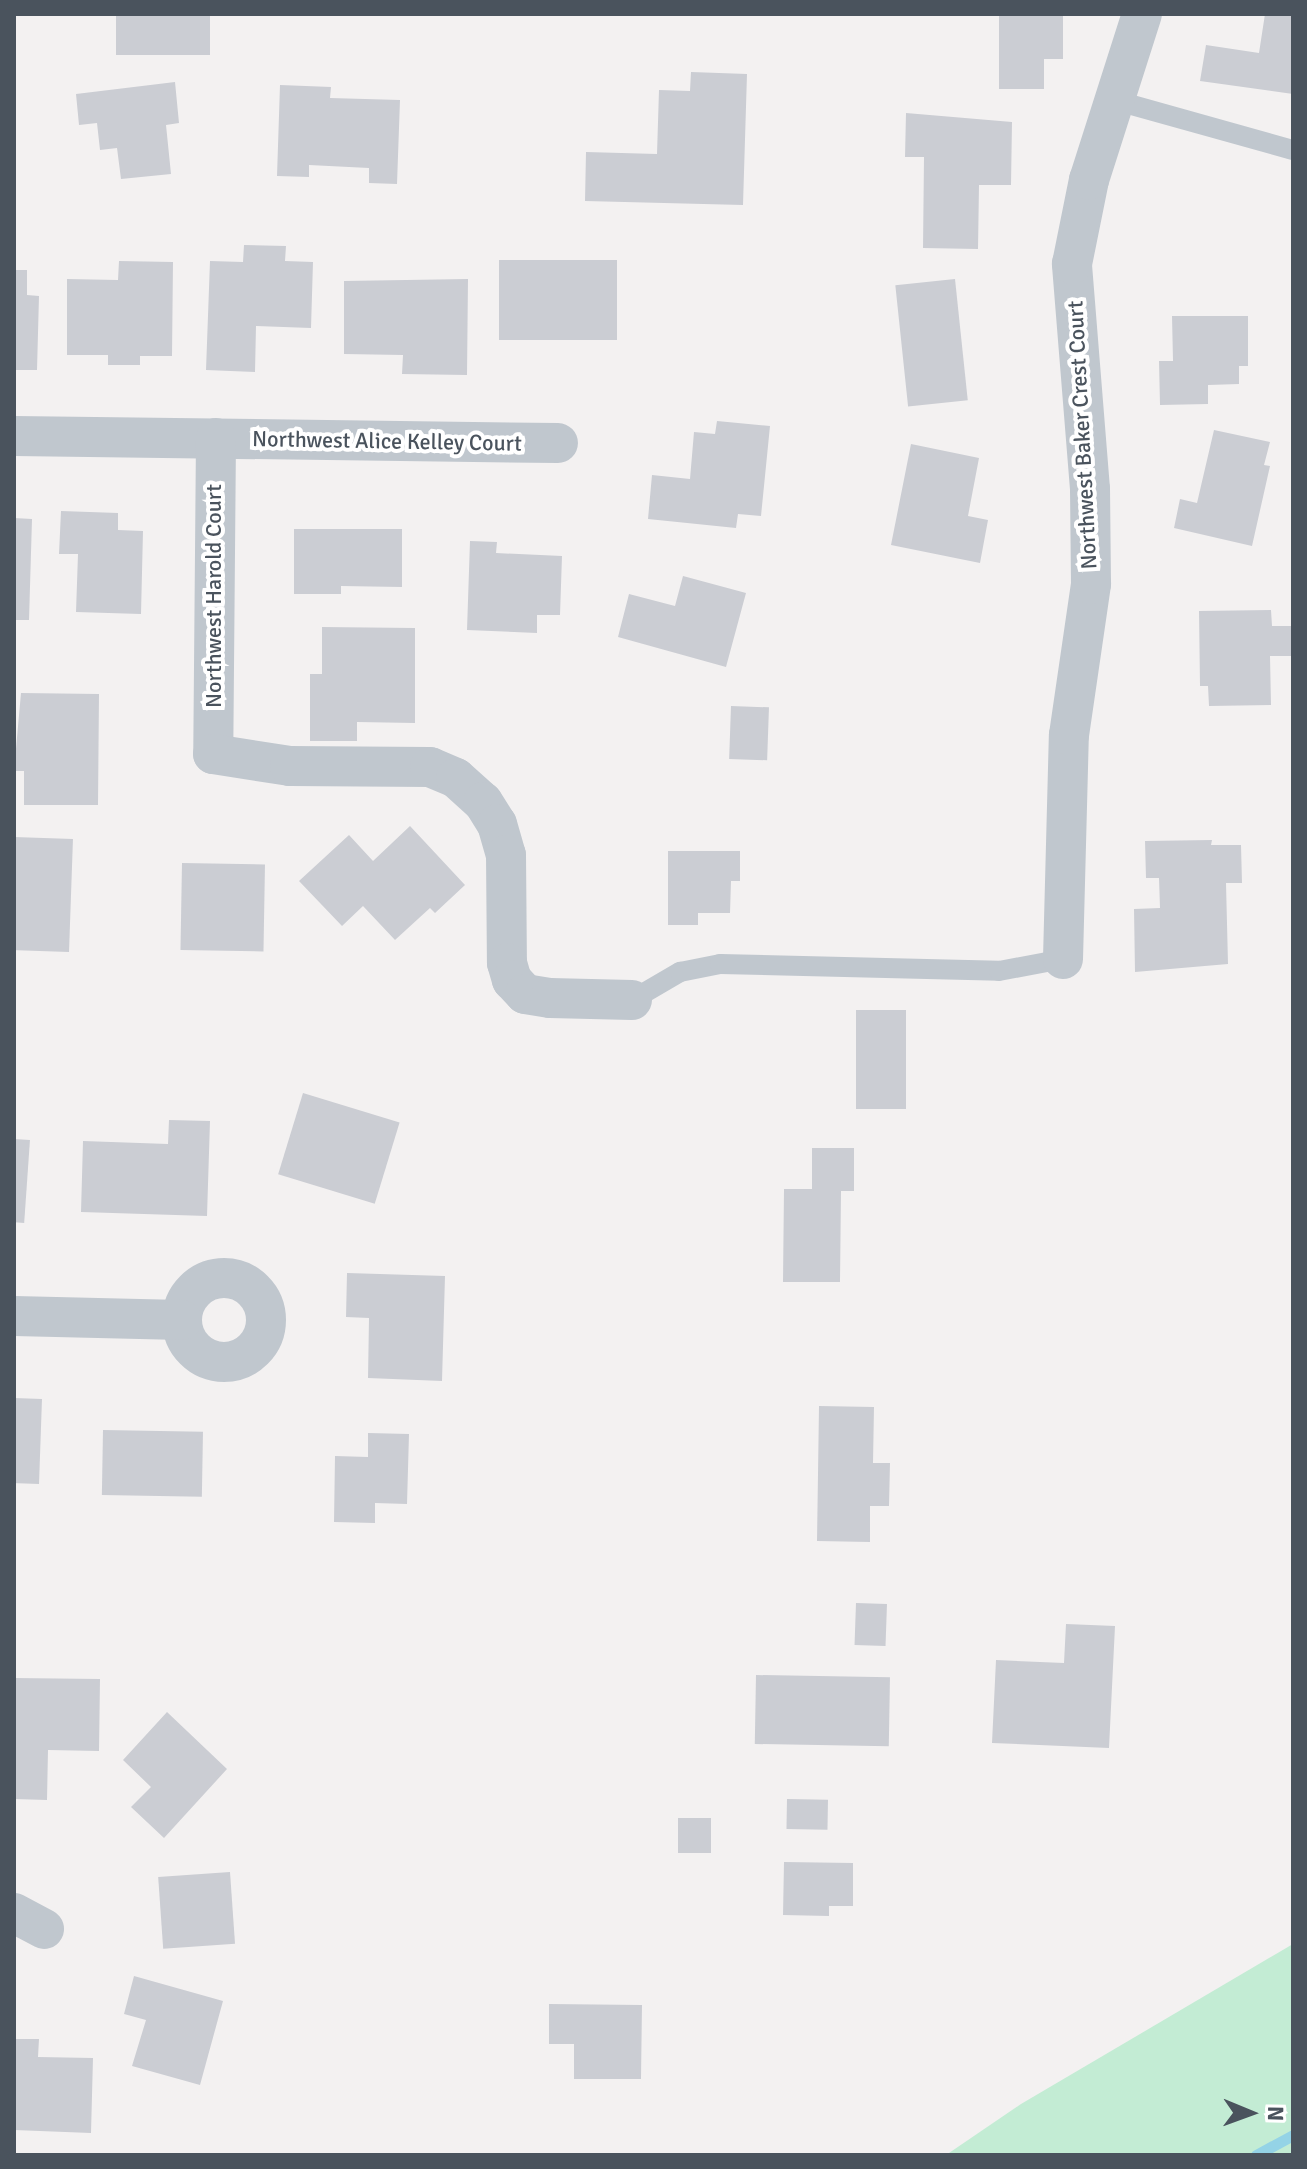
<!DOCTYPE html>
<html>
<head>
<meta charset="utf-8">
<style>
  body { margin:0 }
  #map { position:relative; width:1307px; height:2169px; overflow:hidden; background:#f3f1f1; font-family:Signika,sans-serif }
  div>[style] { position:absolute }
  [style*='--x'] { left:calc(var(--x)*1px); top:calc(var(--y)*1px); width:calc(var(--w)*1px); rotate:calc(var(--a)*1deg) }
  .green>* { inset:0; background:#c3ecd4 }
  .stream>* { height:11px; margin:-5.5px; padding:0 5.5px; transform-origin:5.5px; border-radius:5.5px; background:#94d3e6 }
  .building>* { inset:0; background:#cbcdd3; transform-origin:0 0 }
  .service>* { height:20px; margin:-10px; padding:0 10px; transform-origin:10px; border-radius:10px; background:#c0c7ce }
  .minor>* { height:40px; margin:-20px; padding:0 20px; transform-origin:20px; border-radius:20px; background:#c0c7ce }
  .minor>.ring { margin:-20px; padding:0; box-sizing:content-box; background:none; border:40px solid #c0c7ce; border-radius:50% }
  span { translate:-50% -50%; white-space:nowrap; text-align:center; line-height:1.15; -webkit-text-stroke:8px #fff; paint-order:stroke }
  .street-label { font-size:22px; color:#4a535d }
  .frame { position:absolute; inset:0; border:16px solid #4a535d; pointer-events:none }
  .north { position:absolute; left:1211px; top:2073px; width:80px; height:80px; -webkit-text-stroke:6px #fff; paint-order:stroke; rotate:91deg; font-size:22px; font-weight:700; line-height:32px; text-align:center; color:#4a535d }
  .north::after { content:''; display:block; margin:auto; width:28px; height:36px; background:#4a535d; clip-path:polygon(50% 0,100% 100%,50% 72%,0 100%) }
</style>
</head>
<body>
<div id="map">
  <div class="green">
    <div style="clip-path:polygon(1293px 1944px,1293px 2155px,946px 2155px,1021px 2104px)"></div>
  </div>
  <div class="stream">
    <div style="--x:1256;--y:2155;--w:42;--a:-28.4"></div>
  </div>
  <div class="building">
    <div style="left:116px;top:14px;width:94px;height:41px"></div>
    <div style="clip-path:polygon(999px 14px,1063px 14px,1063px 59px,1044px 59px,1044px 89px,999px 89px)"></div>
    <div style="clip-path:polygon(1265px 14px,1293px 14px,1293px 94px,1200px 81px,1206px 45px,1259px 53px)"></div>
    <div style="clip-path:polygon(691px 72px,747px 74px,743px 205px,585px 201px,586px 152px,657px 154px,659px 90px,690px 91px)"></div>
    <div style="clip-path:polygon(175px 82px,179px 123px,166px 125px,171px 174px,121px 179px,117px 148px,100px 150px,97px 123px,79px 125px,76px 94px)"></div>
    <div style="clip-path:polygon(280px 85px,331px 87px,330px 98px,400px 100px,397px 184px,369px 183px,369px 168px,309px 165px,309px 177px,277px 176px)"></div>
    <div style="clip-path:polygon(906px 113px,1012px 122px,1011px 185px,979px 185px,978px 249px,923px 248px,924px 157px,905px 157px)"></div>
    <div style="clip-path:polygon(244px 245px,286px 246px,285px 261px,313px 262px,311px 328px,256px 326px,255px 372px,206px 370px,210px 261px,243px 262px)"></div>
    <div style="left:499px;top:260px;width:118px;height:80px"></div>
    <div style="clip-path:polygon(119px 261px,173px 262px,172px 356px,140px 356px,140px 365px,108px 365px,108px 355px,67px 355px,67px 279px,118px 280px)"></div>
    <div style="clip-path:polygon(14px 270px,27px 270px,27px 295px,39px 296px,37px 370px,14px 370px)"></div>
    <div style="clip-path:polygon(468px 279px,467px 375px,402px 374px,403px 355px,344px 354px,344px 281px)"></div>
    <div style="left:955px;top:279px;width:122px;height:60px;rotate:84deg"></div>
    <div style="clip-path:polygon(1172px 316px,1248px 316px,1248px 366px,1239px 366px,1239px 384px,1208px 385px,1208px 404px,1160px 405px,1159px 361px,1173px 361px)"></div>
    <div style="clip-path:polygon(717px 421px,770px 426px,761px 516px,738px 514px,736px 528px,648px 519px,652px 475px,690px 479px,694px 432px,715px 434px)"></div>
    <div style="clip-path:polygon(1214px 430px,1270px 442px,1264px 465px,1270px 466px,1252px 546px,1174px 528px,1180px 499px,1197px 503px)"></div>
    <div style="clip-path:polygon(911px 444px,979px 458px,968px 516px,988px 520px,980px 563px,891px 545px)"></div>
    <div style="clip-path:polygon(61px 511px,118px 513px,118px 530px,143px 531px,141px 614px,76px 612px,78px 554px,59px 554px)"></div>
    <div style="clip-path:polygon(14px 518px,32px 519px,29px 620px,14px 620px)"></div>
    <div style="clip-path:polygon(294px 529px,402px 529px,402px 587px,341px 586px,341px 594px,294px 594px)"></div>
    <div style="clip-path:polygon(470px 541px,497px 542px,496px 553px,562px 556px,560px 615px,537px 615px,537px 633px,467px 630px)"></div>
    <div style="clip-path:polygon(683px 576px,746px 593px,726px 667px,618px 637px,629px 594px,675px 606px)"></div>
    <div style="clip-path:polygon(1271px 610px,1272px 626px,1293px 626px,1293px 656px,1270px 656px,1271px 705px,1209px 706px,1208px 686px,1200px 686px,1199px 611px)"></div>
    <div style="clip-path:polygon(322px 627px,415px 628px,415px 723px,357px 722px,357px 741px,310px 741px,310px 674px,322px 674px)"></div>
    <div style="clip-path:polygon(21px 693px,99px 694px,98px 805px,24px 805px,24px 771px,14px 771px)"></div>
    <div style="left:731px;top:706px;width:38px;height:53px;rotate:2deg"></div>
    <div style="clip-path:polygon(410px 826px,465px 885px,435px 913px,430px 908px,395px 940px,363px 906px,342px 926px,299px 881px,349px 835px,373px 861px)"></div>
    <div style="left:14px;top:837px;width:59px;height:113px;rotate:2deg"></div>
    <div style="clip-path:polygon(1212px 840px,1211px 845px,1241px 845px,1242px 883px,1226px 883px,1228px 964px,1135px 972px,1134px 909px,1160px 908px,1159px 878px,1146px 878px,1145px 841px)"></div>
    <div style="clip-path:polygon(668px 851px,740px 851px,740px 881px,731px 881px,730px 913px,698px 913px,698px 925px,668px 925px)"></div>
    <div style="left:182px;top:863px;width:83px;height:87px;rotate:1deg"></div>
    <div style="left:856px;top:1010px;width:50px;height:99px"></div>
    <div style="left:303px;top:1093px;width:101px;height:85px;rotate:17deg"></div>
    <div style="clip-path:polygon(169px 1120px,210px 1121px,207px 1216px,81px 1212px,83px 1141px,168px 1144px)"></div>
    <div style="left:14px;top:1139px;width:16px;height:83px;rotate:4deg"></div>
    <div style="clip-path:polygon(812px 1148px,854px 1148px,854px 1191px,841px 1191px,840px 1282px,783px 1282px,784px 1189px,812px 1189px)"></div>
    <div style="clip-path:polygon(347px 1273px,445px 1276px,442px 1381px,368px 1378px,369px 1318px,346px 1317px)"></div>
    <div style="left:14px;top:1398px;width:28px;height:85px;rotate:2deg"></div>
    <div style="clip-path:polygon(819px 1406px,874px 1407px,873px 1463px,890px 1463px,889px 1506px,870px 1506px,870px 1542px,817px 1541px)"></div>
    <div style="left:103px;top:1430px;width:100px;height:65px;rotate:1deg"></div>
    <div style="clip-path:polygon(368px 1433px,409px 1434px,407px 1504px,375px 1503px,375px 1523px,334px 1522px,335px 1456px,368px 1457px)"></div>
    <div style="left:856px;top:1603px;width:31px;height:42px;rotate:2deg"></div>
    <div style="clip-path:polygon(1066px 1624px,1115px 1626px,1109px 1748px,992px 1743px,996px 1660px,1064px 1663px)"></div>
    <div style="left:756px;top:1675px;width:134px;height:69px;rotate:1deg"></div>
    <div style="clip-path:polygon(14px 1678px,100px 1679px,99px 1751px,48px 1750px,47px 1800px,14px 1799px)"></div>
    <div style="clip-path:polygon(167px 1712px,227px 1769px,164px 1838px,131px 1807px,151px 1787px,123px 1760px)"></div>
    <div style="left:787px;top:1799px;width:41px;height:30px;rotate:1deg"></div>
    <div style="left:678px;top:1818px;width:33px;height:35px"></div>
    <div style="clip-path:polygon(784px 1862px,853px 1863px,853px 1906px,829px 1906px,829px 1916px,783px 1915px)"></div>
    <div style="left:230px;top:1872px;width:72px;height:72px;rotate:86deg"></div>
    <div style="clip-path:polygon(134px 1976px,223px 2001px,200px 2085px,132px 2066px,146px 2020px,124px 2014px)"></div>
    <div style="clip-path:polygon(549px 2004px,642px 2005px,641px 2079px,574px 2079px,574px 2044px,549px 2044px)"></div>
    <div style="clip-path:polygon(14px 2039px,39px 2039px,38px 2057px,93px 2058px,91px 2133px,14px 2130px)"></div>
  </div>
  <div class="service">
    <div style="--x:1114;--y:100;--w:186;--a:15.6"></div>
    <div style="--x:632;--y:1000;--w:56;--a:-30.3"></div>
    <div style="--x:680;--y:972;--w:41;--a:-11.3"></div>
    <div style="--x:720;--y:964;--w:279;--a:1.4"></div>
    <div style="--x:999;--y:971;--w:65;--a:-10.6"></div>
  </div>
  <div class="minor">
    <div style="--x:14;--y:436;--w:544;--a:0.74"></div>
    <div style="--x:216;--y:438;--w:316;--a:90.5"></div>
    <div style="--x:213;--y:754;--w:78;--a:8.9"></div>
    <div style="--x:290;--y:766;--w:140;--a:0.4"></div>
    <div style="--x:430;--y:767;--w:28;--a:23"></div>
    <div style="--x:456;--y:778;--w:36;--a:42"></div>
    <div style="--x:483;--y:802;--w:26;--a:58"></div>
    <div style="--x:497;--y:824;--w:32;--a:74"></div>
    <div style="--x:506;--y:855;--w:108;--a:89.5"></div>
    <div style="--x:507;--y:963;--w:18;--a:74"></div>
    <div style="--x:512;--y:980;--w:19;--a:47"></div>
    <div style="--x:525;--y:994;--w:25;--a:9"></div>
    <div style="--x:550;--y:998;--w:82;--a:1.4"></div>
    <div style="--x:1063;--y:959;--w:224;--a:-88.5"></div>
    <div style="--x:1069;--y:735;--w:153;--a:-81.7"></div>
    <div style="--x:1091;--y:584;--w:95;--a:-90.6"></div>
    <div style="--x:1090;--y:489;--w:226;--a:-94.6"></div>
    <div style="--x:1072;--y:264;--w:86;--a:-78.6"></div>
    <div style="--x:1089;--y:180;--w:174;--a:-72.3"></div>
    <div class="ring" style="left:182px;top:1278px;width:44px;height:44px"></div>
    <div style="--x:14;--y:1316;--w:168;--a:1.4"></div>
    <div style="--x:14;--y:1913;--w:34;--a:28"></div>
  </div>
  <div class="street-label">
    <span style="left:1082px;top:435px;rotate:-93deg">Northwest Baker Crest Court</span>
    <span style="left:387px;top:441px;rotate:1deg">Northwest Alice Kelley Court</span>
    <span style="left:214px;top:596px;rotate:-90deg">Northwest Harold Court</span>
  </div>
  <div class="frame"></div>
  <div class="north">N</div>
</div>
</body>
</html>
